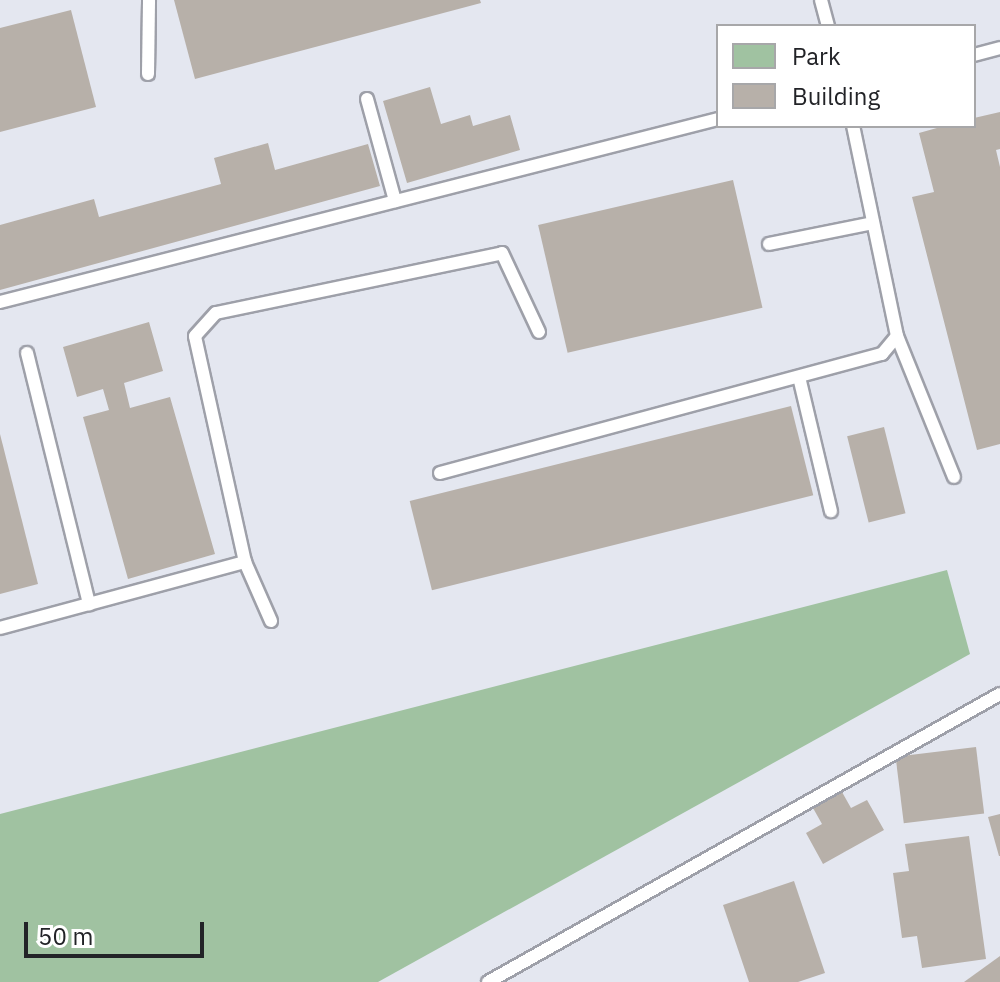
<!DOCTYPE html>
<html>
<head>
<meta charset="utf-8">
<style>
  body { margin:0 }
  #map { position:relative; width:1000px; height:982px; overflow:hidden; background:#e4e7f0; font-family:"IBM Plex Sans",sans-serif }
  div>[style] { position:absolute }
  [style*='--x'] { left:calc(var(--x)*1px); top:calc(var(--y)*1px); width:calc(var(--w)*1px); rotate:calc(var(--a)*1deg) }
  .green>* { inset:0; background:#a0c2a1 }
  .building>* { inset:0; background:#b7b0a9; transform-origin:0 0 }
  .roads { filter:drop-shadow(2px 0 #9ea0a9) drop-shadow(-2px 0 #9ea0a9) drop-shadow(0 2px #9ea0a9) drop-shadow(0 -2px #9ea0a9) }
  .service>* { height:12px; margin:-6px; padding:0 6px; transform-origin:6px; border-radius:6px; background:#fff }
  span { translate:-50% -50%; white-space:nowrap; text-align:center; line-height:1.15; -webkit-text-stroke:6px #fff; paint-order:stroke }
  .legend { position:absolute; left:716px; top:24px; width:260px; height:104px; box-sizing:border-box; background:#fff; border:2px solid #a7a7a9; margin:0; padding:10px 14px; list-style:none; font-size:24px; color:#222327 }
  .legend li { display:flex; align-items:center; gap:16px; height:40px }
  .legend b { width:40px; border:2px solid #a7a7a9 }
  .scale { position:absolute; left:24px; top:922px; width:180px; height:36px; box-sizing:border-box; border:4px solid #222327; border-top:0; padding-left:10px; font-size:24px; line-height:28px; white-space:nowrap; color:#222327; -webkit-text-stroke:6px #fff; paint-order:stroke }
</style>
</head>
<body>
<div id="map">
  <div class="green">
    <div style="clip-path:polygon(947px 570px,970px 654px,378px 982px,0 982px,0 814px)"></div>
  </div>
  <div class="building">
    <div style="clip-path:polygon(174px 0,480px 0,481px 3px,195px 79px)"></div>
    <div style="clip-path:polygon(71px 10px,96px 107px,0 132px,0 28px)"></div>
    <div style="clip-path:polygon(430px 87px,441px 124px,470px 115px,473px 126px,510px 115px,520px 150px,407px 183px,383px 101px)"></div>
    <div style="clip-path:polygon(1000px 112px,1000px 149px,996px 150px,1000px 167px,1000px 444px,977px 450px,912px 197px,934px 192px,919px 133px,944px 126px,974px 126px,974px 118px)"></div>
    <div style="clip-path:polygon(268px 143px,275px 170px,368px 144px,380px 186px,0 290px,0 225px,94px 199px,99px 217px,221px 184px,214px 158px)"></div>
    <div style="left:733px;top:180px;width:131px;height:200px;rotate:77deg"></div>
    <div style="clip-path:polygon(149px 322px,163px 371px,124px 383px,130px 408px,170px 397px,215px 554px,128px 579px,83px 417px,109px 410px,103px 389px,77px 397px,63px 347px)"></div>
    <div style="left:791px;top:406px;width:92px;height:393px;rotate:76deg"></div>
    <div style="left:884px;top:427px;width:89px;height:38px;rotate:76deg"></div>
    <div style="clip-path:polygon(0 434px,38px 584px,0 594px)"></div>
    <div style="left:976px;top:747px;width:67px;height:81px;rotate:83deg"></div>
    <div style="clip-path:polygon(842px 792px,851px 808px,867px 800px,884px 830px,823px 864px,806px 833px,822px 824px,813px 808px)"></div>
    <div style="clip-path:polygon(1000px 814px,1000px 856px,999px 856px,988px 817px)"></div>
    <div style="clip-path:polygon(969px 836px,986px 959px,922px 968px,917px 936px,902px 938px,893px 873px,909px 871px,905px 844px)"></div>
    <div style="clip-path:polygon(794px 881px,825px 973px,798px 982px,749px 982px,723px 905px)"></div>
    <div style="clip-path:polygon(1000px 956px,1000px 982px,964px 982px)"></div>
  </div>
  <div class="roads">
    <div class="service">
      <div style="--x:821;--y:0;--w:27;--a:75"></div>
      <div style="--x:974;--y:55;--w:27;--a:-15"></div>
      <div style="--x:148;--y:74;--w:74;--a:-89.2"></div>
      <div style="--x:367;--y:99;--w:106;--a:74.6"></div>
      <div style="--x:769;--y:244;--w:106;--a:-11.4"></div>
      <div style="--x:0;--y:302;--w:741;--a:-14.3"></div>
      <div style="--x:897;--y:336;--w:152;--a:68"></div>
      <div style="--x:27;--y:353;--w:259;--a:76.1"></div>
      <div style="--x:799;--y:377;--w:138;--a:76.6"></div>
      <div style="--x:440;--y:473;--w:458;--a:-15.1"></div>
      <div style="--x:882;--y:354;--w:23;--a:-50"></div>
      <div style="--x:897;--y:336;--w:215;--a:-101.8"></div>
      <div style="--x:271;--y:621;--w:64;--a:-113.8"></div>
      <div style="--x:245;--y:562;--w:231;--a:-102.5"></div>
      <div style="--x:195;--y:336;--w:31;--a:-48"></div>
      <div style="--x:216;--y:313;--w:292;--a:-11.8"></div>
      <div style="--x:502;--y:253;--w:87;--a:64.9"></div>
      <div style="--x:0;--y:628;--w:254;--a:-15.1"></div>
      <div style="--x:488;--y:982;--w:587;--a:-29.36"></div>
    </div>
  </div>
  <ul class="legend">
  <li><b style="height:22px;background:#a0c2a1"></b>Park</li>
  <li><b style="height:22px;background:#b7b0a9"></b>Building</li>
  </ul>
  <div class="scale">50 m</div>
</div>
</body>
</html>
